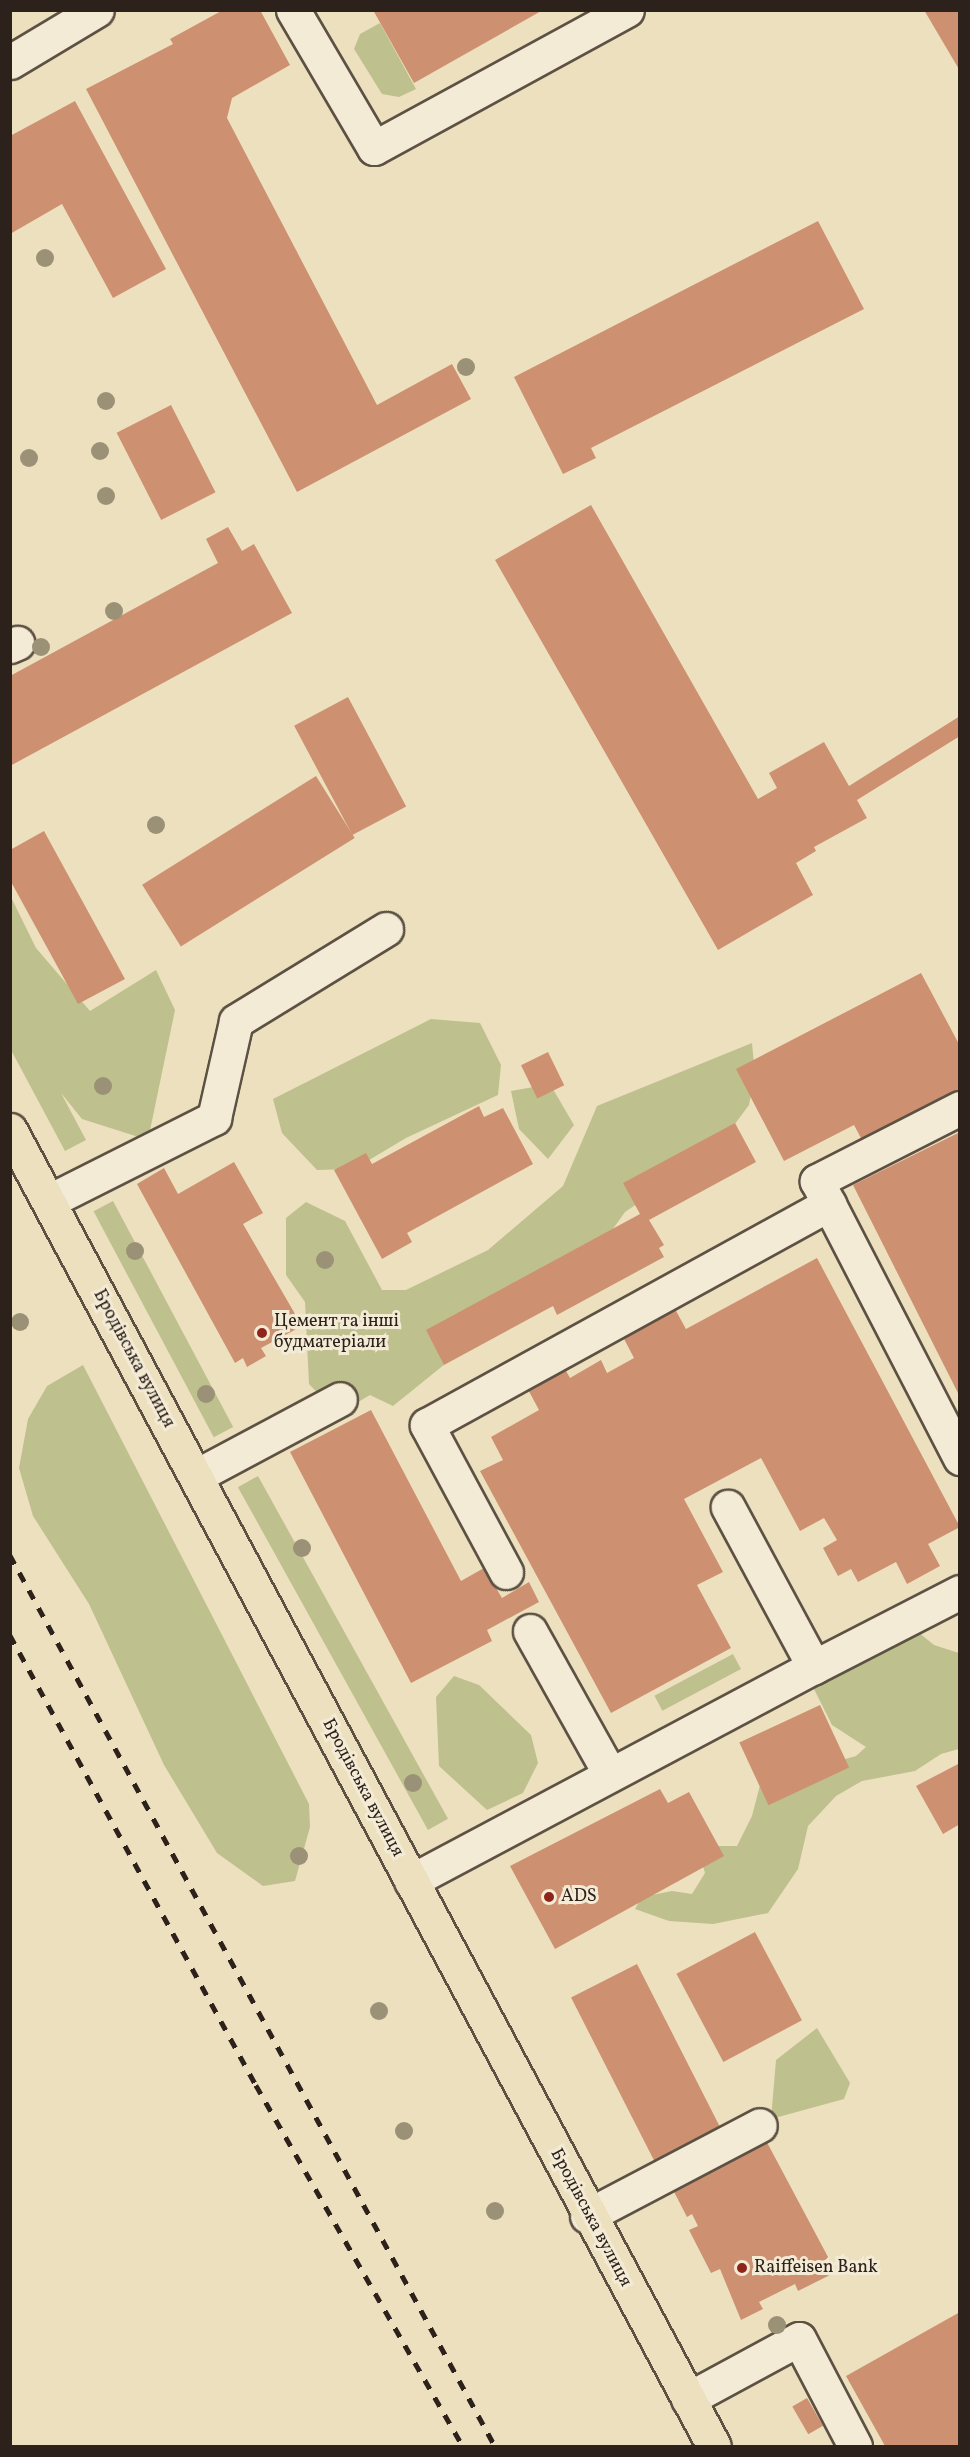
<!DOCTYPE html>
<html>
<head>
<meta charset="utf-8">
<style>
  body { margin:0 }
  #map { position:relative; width:970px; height:2457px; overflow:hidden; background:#ede0be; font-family:Vollkorn,serif }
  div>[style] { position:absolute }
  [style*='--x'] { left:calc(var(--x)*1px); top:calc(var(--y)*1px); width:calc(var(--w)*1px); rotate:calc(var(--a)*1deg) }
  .green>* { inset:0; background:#bec18d; transform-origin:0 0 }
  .building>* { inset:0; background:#cd9171; transform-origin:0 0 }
  .roads { filter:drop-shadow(2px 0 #5d5144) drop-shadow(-2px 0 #5d5144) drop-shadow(0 2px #5d5144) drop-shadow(0 -2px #5d5144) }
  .minor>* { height:33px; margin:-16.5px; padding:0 16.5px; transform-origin:16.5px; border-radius:16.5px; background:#f3ebd5 }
  .major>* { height:33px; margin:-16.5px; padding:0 16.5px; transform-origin:16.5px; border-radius:16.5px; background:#ede0be }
  .rail>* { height:4.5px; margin-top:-2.25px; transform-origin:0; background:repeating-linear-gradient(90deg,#2d211b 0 10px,transparent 0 20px) }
  .trees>* { width:18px; height:18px; margin:-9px; border-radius:50%; background:#9b9177 }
  .dots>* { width:16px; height:16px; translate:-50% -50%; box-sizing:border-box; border:3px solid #f3ebd5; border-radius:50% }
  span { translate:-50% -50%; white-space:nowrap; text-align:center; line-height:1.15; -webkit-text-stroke:6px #f3ebd5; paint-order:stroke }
  .poi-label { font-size:18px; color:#2d211b }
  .left { translate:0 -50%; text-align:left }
  .street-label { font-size:18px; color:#2d211b }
  .frame { position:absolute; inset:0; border:12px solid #2d211b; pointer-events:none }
</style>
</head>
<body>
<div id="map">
  <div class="green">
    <div style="clip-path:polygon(380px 23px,416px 89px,399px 97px,382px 94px,354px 49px,360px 34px)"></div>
    <div style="clip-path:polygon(10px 895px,36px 948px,90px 1011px,156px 970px,175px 1010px,148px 1140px,82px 1119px,61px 1093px,86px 1140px,65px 1151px,11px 1050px)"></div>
    <div style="clip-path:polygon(431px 1019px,480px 1023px,501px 1065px,498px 1095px,406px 1138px,354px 1169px,317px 1170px,282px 1133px,273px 1099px)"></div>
    <div style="clip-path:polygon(752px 1043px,755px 1075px,749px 1105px,714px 1152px,625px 1212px,593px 1257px,481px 1335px,393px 1406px,370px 1395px,338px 1414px,309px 1384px,305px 1302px,286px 1275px,286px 1218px,306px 1202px,345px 1221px,382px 1290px,406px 1290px,488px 1250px,563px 1186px,597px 1106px)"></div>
    <div style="clip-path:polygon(550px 1084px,574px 1125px,548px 1159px,519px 1129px,511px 1091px)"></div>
    <div style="left:113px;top:1201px;width:256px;height:22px;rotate:62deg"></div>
    <div style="clip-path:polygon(83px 1365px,309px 1804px,310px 1827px,295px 1881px,263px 1886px,217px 1853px,164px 1765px,89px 1604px,33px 1516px,19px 1468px,28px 1419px,47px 1386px)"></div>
    <div style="left:258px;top:1476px;width:392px;height:23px;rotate:61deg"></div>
    <div style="clip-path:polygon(912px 1627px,934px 1645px,959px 1653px,959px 1749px,941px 1754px,915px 1771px,862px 1781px,836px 1796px,808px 1826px,798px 1869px,768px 1913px,713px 1924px,669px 1921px,635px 1909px,642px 1897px,672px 1891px,692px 1894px,705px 1873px,697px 1846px,737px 1846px,752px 1816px,771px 1743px,820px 1766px,856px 1756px,866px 1747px,832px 1725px,810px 1681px)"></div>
    <div style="left:733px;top:1654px;width:17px;height:89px;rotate:62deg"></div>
    <div style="clip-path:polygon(454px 1676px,479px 1685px,531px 1735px,538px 1763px,523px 1793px,487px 1810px,439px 1766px,436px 1697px)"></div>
    <div style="clip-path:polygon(817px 2028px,850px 2083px,844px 2099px,771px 2119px,776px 2060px)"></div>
  </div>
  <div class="building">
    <div style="clip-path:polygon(223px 10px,260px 10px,290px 65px,232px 98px,227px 118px,377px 405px,452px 364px,471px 399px,297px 492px,86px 89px,173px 44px,170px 39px)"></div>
    <div style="clip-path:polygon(373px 10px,543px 10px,414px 83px)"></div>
    <div style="clip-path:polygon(924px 10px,960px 10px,960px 71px)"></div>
    <div style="clip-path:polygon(75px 101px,166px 269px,113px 298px,62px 204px,10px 234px,10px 136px)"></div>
    <div style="clip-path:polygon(818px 221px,864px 309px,591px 448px,596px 458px,563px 474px,514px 377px)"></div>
    <div style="left:171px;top:405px;width:98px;height:61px;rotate:63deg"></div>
    <div style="clip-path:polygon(591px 505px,758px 799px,777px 788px,769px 773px,824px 742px,849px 786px,960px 716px,960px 736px,857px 800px,867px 818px,814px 847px,816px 851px,796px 863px,813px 895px,718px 950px,495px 560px)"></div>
    <div style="clip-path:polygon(228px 527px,242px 551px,254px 544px,292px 613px,10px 766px,10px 676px,218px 563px,206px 539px)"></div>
    <div style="left:348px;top:697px;width:124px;height:61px;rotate:62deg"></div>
    <div style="left:316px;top:776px;width:73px;height:205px;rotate:58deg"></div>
    <div style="clip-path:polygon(44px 831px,125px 979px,78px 1004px,10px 880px,10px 850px)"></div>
    <div style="clip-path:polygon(921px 973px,960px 1046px,960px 1090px,862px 1140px,854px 1125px,784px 1161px,736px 1069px)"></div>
    <div style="left:548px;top:1052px;width:37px;height:30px;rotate:64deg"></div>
    <div style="clip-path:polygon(479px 1106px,484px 1117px,503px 1108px,533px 1164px,407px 1233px,412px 1242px,382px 1259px,334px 1170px,366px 1153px,372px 1164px)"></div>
    <div style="clip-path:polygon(735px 1123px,756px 1162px,649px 1220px,664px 1245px,659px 1248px,664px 1257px,557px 1315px,553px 1306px,444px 1365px,426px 1330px,640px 1214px,623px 1183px)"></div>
    <div style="clip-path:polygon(960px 1132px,960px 1397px,853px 1185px)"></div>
    <div style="clip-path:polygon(234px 1162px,263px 1213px,243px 1224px,302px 1326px,261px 1348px,266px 1356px,247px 1367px,243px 1358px,235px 1363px,137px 1184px,164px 1168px,178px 1194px)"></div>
    <div style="clip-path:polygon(817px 1258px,960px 1527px,928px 1544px,940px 1566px,907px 1584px,896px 1562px,858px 1582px,851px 1569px,838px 1576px,823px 1548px,837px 1540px,824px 1518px,800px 1531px,761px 1458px,684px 1499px,723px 1572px,697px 1585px,731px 1648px,611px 1713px,480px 1471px,503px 1460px,491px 1437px,539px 1410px,524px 1382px,561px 1362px,570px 1378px,601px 1360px,607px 1373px,634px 1358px,623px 1337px,675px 1309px,686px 1329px)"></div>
    <div style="clip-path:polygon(371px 1410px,461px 1581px,484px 1568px,502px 1598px,529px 1582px,539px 1602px,487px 1630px,492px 1641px,411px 1683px,290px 1452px)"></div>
    <div style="left:820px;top:1705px;width:69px;height:89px;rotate:65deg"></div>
    <div style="clip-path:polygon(960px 1763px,960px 1824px,943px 1834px,916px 1786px)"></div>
    <div style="clip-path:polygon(660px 1789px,668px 1803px,689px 1792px,724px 1856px,555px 1949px,510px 1866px)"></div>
    <div style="left:755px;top:1932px;width:100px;height:89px;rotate:62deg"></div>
    <div style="left:637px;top:1964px;width:191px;height:74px;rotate:63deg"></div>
    <div style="clip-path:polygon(762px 2133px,836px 2272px,798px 2291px,795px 2284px,759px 2302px,763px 2309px,741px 2320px,720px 2269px,711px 2273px,689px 2230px,698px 2226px,692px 2214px,687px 2217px,671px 2186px)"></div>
    <div style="clip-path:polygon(960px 2312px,960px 2446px,885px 2446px,846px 2376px)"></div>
    <div style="left:807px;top:2398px;width:32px;height:17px;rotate:60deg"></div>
  </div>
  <div class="roads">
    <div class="minor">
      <div style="--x:293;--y:10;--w:160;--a:59.6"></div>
      <div style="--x:374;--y:148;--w:288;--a:-28.6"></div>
      <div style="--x:10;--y:62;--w:101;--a:-30.9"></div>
      <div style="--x:10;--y:646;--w:8;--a:-23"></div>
      <div style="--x:960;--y:1108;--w:161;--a:153"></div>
      <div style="--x:817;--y:1181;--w:312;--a:62.7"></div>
      <div style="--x:49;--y:1201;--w:185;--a:-26.7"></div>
      <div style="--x:214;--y:1118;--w:99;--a:-77.2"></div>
      <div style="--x:236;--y:1021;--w:176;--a:-31.5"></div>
      <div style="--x:196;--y:1476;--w:163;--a:-28.1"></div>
      <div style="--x:506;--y:1572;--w:167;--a:-118.3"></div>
      <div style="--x:427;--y:1425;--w:459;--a:-28.8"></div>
      <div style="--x:530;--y:1631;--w:164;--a:60.8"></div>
      <div style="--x:814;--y:1667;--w:164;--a:-27.2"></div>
      <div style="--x:411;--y:1881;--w:456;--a:-28"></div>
      <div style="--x:814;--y:1667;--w:182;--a:-118.3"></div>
      <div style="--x:587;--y:2216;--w:195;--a:-27.7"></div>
      <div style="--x:688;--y:2399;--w:126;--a:-28.4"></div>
      <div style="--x:799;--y:2339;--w:121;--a:62.4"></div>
    </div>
    <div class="major">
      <div style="--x:10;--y:1130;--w:1492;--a:61.86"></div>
    </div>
  </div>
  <div class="rail">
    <div style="--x:10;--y:1555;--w:1014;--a:61.44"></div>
    <div style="--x:10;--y:1635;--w:513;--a:61.34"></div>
    <div style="--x:256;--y:2085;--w:416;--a:60.2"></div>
  </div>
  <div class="trees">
    <div style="left:45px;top:258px"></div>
    <div style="left:466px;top:367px"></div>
    <div style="left:106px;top:401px"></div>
    <div style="left:100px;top:451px"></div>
    <div style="left:29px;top:458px"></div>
    <div style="left:106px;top:496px"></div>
    <div style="left:114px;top:611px"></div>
    <div style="left:41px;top:647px"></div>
    <div style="left:156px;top:825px"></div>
    <div style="left:103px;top:1086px"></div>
    <div style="left:135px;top:1251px"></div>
    <div style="left:325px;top:1260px"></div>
    <div style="left:20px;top:1322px"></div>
    <div style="left:206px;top:1394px"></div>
    <div style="left:302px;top:1548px"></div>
    <div style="left:413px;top:1783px"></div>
    <div style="left:299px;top:1856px"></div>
    <div style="left:379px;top:2011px"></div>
    <div style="left:404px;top:2131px"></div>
    <div style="left:495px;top:2211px"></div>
    <div style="left:777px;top:2325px"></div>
  </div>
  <div class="dots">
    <div style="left:262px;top:1333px;background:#8f2418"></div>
    <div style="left:549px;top:1897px;background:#8f2418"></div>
    <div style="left:742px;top:2268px;background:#8f2418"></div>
  </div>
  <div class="poi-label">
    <span class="left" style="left:274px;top:1333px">Цемент та інші<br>будматеріали</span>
    <span class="left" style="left:561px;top:1897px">ADS</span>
    <span class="left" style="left:754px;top:2268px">Raiffeisen Bank</span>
  </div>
  <div class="street-label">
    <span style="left:133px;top:1359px;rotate:62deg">Бродівська вулиця</span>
    <span style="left:362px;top:1788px;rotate:62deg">Бродівська вулиця</span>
    <span style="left:590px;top:2218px;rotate:62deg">Бродівська вулиця</span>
  </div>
  <div class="frame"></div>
</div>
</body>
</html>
